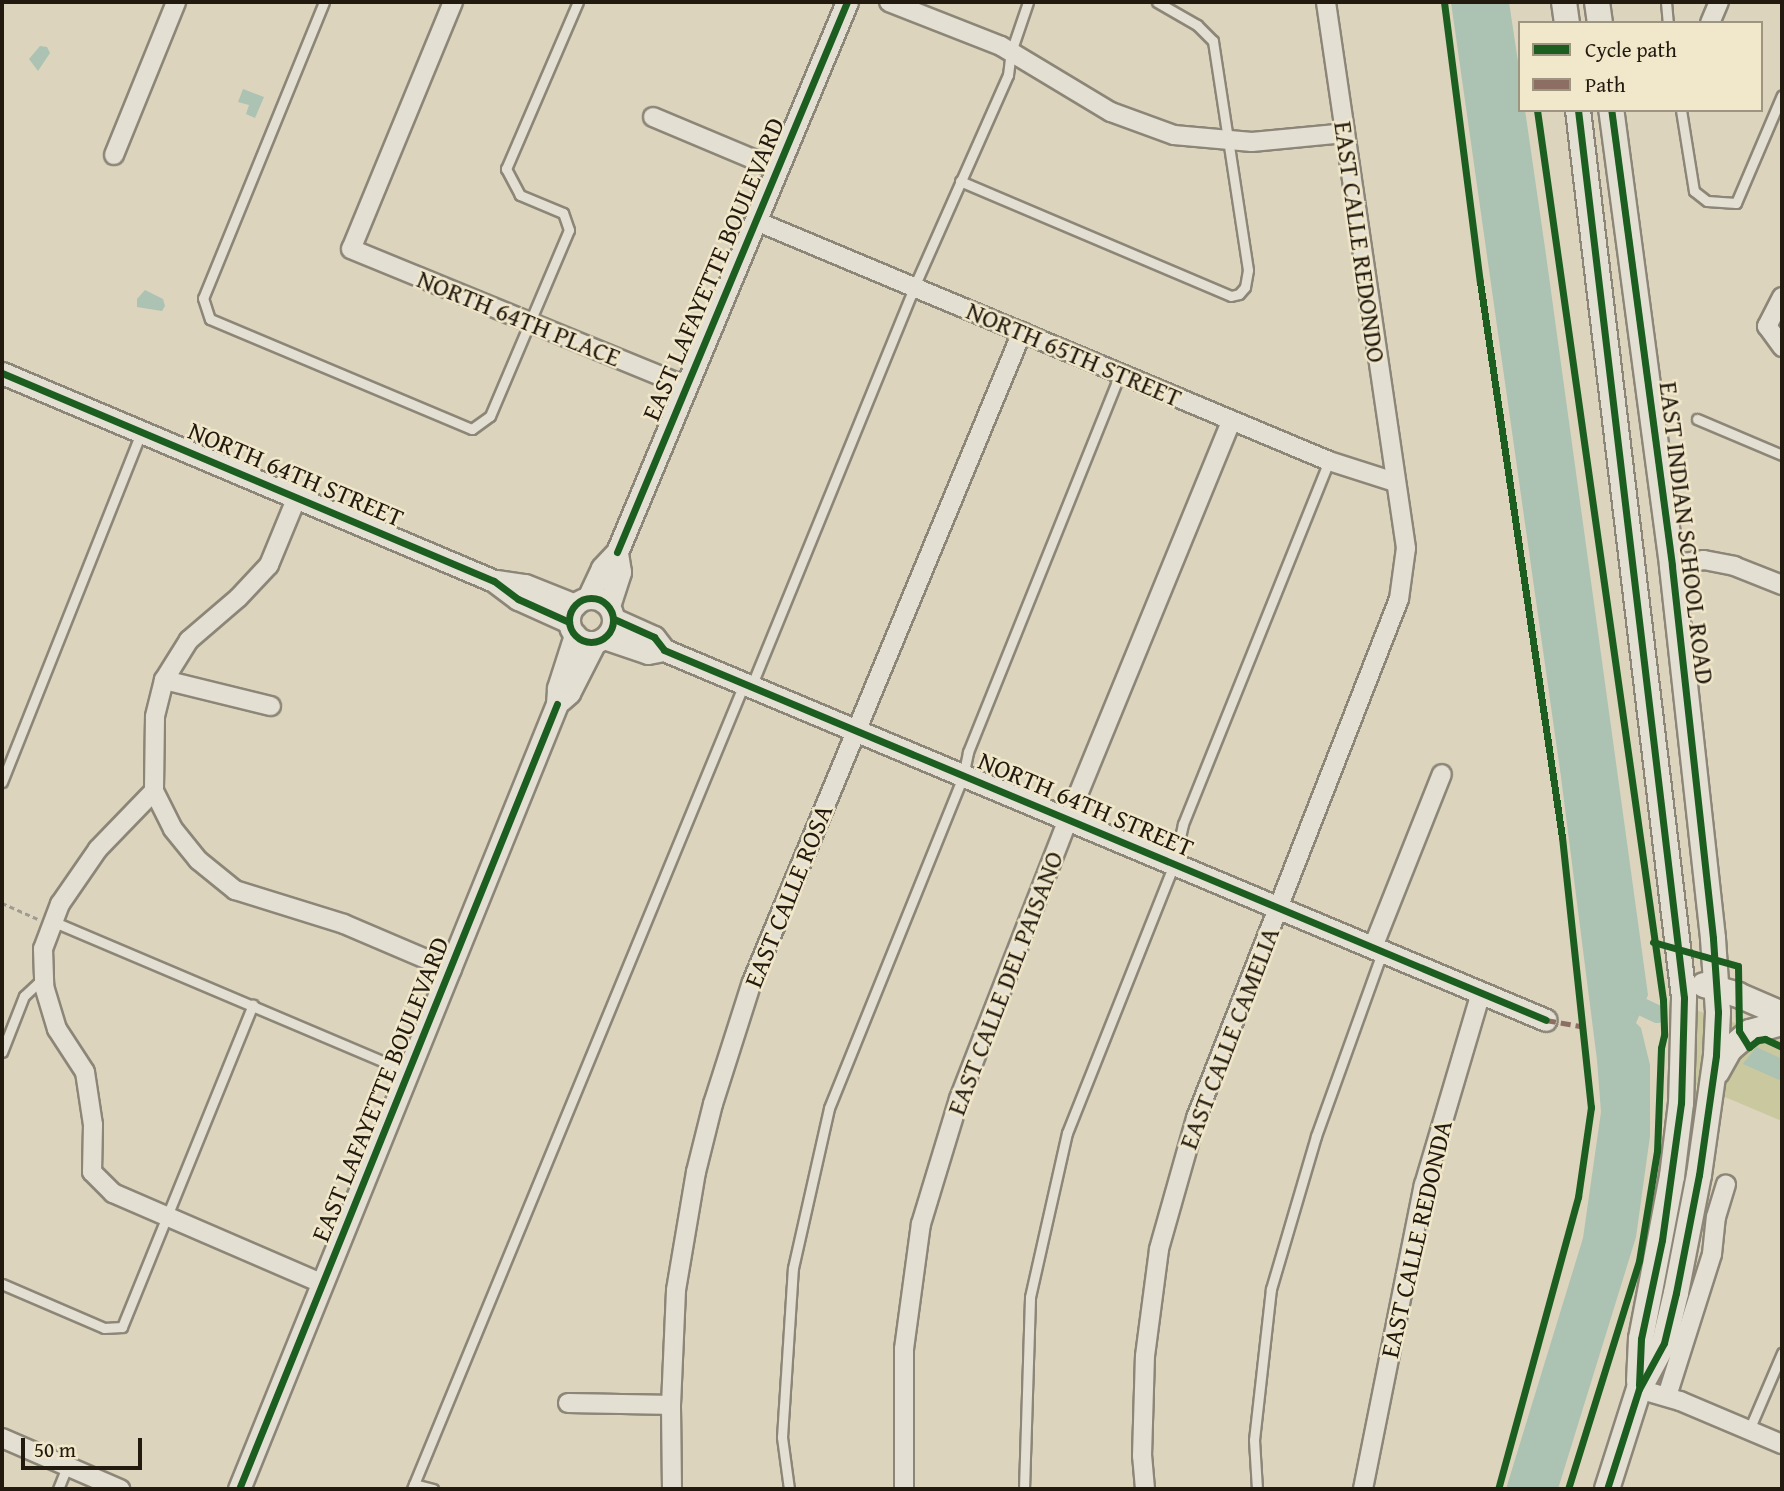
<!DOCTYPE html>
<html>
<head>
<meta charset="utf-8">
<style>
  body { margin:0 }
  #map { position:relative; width:1784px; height:1491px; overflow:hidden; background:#dcd4bc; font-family:"Gentium Book Plus",serif }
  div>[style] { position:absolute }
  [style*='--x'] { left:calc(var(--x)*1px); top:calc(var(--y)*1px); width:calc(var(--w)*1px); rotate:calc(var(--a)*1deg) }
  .green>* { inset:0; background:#c9c89f }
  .water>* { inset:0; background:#acc2b2 }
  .canal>* { height:18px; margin:-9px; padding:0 9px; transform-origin:9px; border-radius:9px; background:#acc2b2 }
  .path>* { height:2.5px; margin-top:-1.25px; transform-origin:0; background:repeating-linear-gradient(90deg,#9f9b92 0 5px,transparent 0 8.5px) }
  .roads { filter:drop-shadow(2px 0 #8c8678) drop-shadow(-2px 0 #8c8678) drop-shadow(0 2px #8c8678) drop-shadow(0 -2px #8c8678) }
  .service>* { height:9px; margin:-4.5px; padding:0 4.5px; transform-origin:4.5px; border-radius:4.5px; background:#e4dfd3 }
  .minor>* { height:18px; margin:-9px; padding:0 9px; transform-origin:9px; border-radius:9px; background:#e4dfd3 }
  .tertiary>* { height:21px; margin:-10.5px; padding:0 10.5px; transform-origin:10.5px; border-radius:10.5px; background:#e4dfd3 }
  .tertiary>.ring { margin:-10.5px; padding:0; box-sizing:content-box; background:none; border:21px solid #e4dfd3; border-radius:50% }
  .secondary>* { height:24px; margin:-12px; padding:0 12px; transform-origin:12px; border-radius:12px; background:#e4dfd3 }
  .quiet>* { height:5px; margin-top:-2.5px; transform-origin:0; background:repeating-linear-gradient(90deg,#8d6e63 0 10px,transparent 0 15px) }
  .cycleway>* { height:7px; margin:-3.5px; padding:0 3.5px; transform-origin:3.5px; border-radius:3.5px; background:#1b5e20 }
  .cycleway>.ring { margin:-3.5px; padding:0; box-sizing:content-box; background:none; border:7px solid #1b5e20; border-radius:50% }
  span { translate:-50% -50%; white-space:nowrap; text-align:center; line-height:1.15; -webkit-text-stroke:5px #f1e7cb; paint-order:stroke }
  .street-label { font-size:26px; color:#221a0f }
  .frame { position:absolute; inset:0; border:4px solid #221a0f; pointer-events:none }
  .legend { position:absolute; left:1518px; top:21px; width:245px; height:91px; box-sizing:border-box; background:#f1e7cb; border:2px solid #9e9580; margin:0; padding:9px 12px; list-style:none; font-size:21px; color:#221a0f }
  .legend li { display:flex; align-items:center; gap:14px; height:35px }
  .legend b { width:35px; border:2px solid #9e9580 }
  .scale { position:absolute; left:21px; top:1438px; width:121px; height:32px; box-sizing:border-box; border:4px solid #221a0f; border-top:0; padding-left:9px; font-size:21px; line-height:24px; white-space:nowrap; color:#221a0f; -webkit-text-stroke:5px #f1e7cb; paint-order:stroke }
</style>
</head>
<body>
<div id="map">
  <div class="green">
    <div style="clip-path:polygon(1674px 1003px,1782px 1038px,1782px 1121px,1673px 1075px)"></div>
  </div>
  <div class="water">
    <div style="clip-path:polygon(1451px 2px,1509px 2px,1520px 75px,1520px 110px,1525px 110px,1546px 255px,1648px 995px,1636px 1023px,1641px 1028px,1650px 1065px,1650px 1136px,1636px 1237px,1558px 1489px,1506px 1489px,1583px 1238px,1601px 1112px,1597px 1060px,1561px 777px)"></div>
    <div style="clip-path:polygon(40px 46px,47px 47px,50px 53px,38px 71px,29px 59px)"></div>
    <div style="clip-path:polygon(243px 89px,264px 97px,255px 118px,246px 114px,249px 105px,238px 102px)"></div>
    <div style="clip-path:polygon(145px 290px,163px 299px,165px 306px,162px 311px,137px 307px,137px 299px)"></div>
    <div style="clip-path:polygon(1756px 1047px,1782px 1059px,1782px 1081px,1743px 1064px)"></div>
  </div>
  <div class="canal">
    <div style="--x:1623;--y:998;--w:38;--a:25"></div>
  </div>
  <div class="path">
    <div style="--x:2;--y:903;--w:39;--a:24"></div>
  </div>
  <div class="roads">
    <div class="service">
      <div style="--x:324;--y:2;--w:320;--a:112.2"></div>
      <div style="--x:203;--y:298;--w:22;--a:72"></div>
      <div style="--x:210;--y:319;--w:284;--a:22.8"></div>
      <div style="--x:472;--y:429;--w:22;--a:-36"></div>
      <div style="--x:490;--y:416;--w:202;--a:-67"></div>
      <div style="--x:569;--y:230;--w:18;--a:-109"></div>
      <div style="--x:563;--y:213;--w:47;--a:-157.3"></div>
      <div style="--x:520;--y:195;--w:30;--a:-118"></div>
      <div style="--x:506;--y:169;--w:182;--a:-66.7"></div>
      <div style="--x:1666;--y:2;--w:21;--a:85"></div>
      <div style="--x:1681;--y:110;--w:82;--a:80.9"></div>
      <div style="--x:1694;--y:191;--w:16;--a:38"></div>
      <div style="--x:1707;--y:201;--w:29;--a:4"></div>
      <div style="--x:1736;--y:203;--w:117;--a:-66.9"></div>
      <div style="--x:960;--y:181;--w:294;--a:23"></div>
      <div style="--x:1231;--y:296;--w:8;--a:-14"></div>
      <div style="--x:1239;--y:294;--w:9;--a:-49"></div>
      <div style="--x:1245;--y:287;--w:17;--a:-80"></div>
      <div style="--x:1248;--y:270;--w:232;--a:-98.7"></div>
      <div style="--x:1213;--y:41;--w:23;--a:-135"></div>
      <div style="--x:1197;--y:25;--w:46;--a:-150.1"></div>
      <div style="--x:1697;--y:419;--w:92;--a:23"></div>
      <div style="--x:751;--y:687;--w:432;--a:-67.8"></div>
      <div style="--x:914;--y:287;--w:232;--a:-66.1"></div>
      <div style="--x:1008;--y:75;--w:23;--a:-83"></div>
      <div style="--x:1011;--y:52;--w:53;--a:-71.2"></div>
      <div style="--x:2;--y:782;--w:376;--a:-68.3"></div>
      <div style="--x:52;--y:921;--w:387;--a:23"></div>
      <div style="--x:2;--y:1052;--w:60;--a:-68.6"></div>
      <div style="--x:24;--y:996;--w:26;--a:-43"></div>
      <div style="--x:2;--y:1284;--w:111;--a:23.3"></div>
      <div style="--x:104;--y:1328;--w:18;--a:-3"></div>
      <div style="--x:122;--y:1327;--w:348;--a:-67.9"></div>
      <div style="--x:1749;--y:1430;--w:84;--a:-66.8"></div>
      <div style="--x:414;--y:1484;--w:20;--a:15"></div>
      <div style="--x:58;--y:1489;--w:24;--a:-68"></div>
      <div style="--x:412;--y:1489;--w:871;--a:-67.59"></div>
      <div style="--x:789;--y:1489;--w:52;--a:-97.7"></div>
      <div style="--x:782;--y:1437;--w:169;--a:-86.3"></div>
      <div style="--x:793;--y:1268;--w:164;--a:-77.3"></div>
      <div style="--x:829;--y:1108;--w:358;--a:-68"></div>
      <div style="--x:963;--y:776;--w:25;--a:-78"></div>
      <div style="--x:968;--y:752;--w:407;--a:-68.1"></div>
      <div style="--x:1024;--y:1489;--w:192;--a:-88.2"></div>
      <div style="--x:1030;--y:1297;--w:168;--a:-77.3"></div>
      <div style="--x:1067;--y:1133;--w:289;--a:-68.3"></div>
      <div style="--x:1174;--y:864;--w:41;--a:-77.3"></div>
      <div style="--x:1183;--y:824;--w:391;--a:-68.1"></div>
      <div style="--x:1257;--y:1489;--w:49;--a:-93.5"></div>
      <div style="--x:1254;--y:1440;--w:152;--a:-83.6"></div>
      <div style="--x:1271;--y:1289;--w:159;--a:-73.6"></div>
      <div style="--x:1316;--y:1136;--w:195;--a:-70.2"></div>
    </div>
    <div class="minor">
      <div style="--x:453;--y:2;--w:267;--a:112.4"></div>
      <div style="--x:351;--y:249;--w:363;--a:22.3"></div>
      <div style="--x:889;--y:2;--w:120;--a:21.4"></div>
      <div style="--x:1001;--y:46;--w:128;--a:31"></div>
      <div style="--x:1111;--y:112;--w:67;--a:20.1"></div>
      <div style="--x:1174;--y:135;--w:78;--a:5.1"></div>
      <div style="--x:1252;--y:142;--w:93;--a:-5.5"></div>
      <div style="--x:1710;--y:23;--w:23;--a:-67"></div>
      <div style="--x:653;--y:117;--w:134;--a:22.8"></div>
      <div style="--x:114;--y:155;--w:165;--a:-67.9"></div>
      <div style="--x:756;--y:221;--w:621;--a:22.73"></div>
      <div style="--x:1329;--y:461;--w:69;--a:17.7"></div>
      <div style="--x:1782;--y:297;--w:33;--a:117"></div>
      <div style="--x:1767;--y:326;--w:26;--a:54"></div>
      <div style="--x:297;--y:497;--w:74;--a:112.4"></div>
      <div style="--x:269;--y:565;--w:45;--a:133.2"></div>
      <div style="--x:238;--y:598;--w:65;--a:139.4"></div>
      <div style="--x:189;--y:640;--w:47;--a:122"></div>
      <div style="--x:164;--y:680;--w:38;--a:104"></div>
      <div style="--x:155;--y:717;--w:74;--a:90.8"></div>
      <div style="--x:154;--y:791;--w:81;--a:134"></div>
      <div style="--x:98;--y:849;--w:67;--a:124.6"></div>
      <div style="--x:60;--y:904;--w:48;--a:110.7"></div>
      <div style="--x:43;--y:949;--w:37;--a:88"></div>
      <div style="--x:44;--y:986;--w:45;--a:73.2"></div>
      <div style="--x:57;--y:1029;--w:51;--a:56.9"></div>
      <div style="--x:85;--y:1072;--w:54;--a:81.4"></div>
      <div style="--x:93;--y:1125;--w:47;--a:91.2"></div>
      <div style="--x:92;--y:1172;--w:30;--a:45"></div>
      <div style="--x:113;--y:1193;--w:229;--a:23.4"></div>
      <div style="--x:1672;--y:565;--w:32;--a:-9"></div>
      <div style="--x:1704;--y:560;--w:31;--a:11"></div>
      <div style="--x:1734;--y:566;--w:52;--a:21.6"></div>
      <div style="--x:164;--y:680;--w:110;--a:13.7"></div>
      <div style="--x:154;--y:791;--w:42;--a:63.4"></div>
      <div style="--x:173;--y:829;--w:40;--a:51"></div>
      <div style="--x:198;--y:860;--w:48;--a:39"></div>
      <div style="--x:235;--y:890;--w:114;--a:17.3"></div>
      <div style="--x:344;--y:924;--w:117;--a:23.1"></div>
      <div style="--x:1373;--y:947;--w:186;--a:-68.3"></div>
      <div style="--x:1639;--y:1389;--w:43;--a:16.3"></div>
      <div style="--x:1680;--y:1401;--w:111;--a:22.9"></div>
      <div style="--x:1667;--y:1396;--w:149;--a:-72.4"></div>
      <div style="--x:1712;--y:1254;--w:37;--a:-84"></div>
      <div style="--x:1716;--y:1217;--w:34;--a:-73"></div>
      <div style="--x:568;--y:1403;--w:103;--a:1.1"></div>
      <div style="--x:2;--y:1438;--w:129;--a:23.4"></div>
      <div style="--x:672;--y:1489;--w:84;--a:-90.7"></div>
      <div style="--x:671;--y:1405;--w:115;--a:-87.5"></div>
      <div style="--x:676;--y:1290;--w:120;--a:-80.4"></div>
      <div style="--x:696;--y:1172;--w:70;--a:-76"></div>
      <div style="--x:713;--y:1104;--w:128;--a:-72.3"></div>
      <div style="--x:752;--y:982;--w:704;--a:-67.44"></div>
      <div style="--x:904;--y:1489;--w:140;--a:-90"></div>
      <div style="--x:904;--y:1349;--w:126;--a:-82.3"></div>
      <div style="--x:921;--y:1224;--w:131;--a:-73.1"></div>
      <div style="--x:959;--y:1099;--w:300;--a:-68.7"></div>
      <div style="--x:1068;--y:819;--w:430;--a:-67.7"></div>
      <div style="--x:1145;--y:1489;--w:33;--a:-95"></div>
      <div style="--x:1142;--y:1456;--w:100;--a:-88.3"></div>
      <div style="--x:1145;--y:1356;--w:108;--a:-82.5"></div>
      <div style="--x:1159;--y:1249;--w:136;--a:-74.2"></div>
      <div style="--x:1196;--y:1118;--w:557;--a:-68.64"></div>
      <div style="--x:1399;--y:599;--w:51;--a:-82.2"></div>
      <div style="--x:1406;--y:548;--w:552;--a:-98.34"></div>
      <div style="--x:1363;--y:1489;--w:310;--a:-78.7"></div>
      <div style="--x:1424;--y:1185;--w:201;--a:-73.5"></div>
    </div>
    <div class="tertiary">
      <div style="--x:2;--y:373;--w:534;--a:22.92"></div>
      <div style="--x:494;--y:581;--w:30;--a:37"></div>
      <div style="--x:518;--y:599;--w:56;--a:24.3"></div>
      <div style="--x:496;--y:581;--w:29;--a:8"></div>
      <div style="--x:525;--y:585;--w:54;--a:21.8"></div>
      <div class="ring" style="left:569px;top:598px;width:23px;height:23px"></div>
      <div style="--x:588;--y:598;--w:33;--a:-65"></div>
      <div style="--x:602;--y:568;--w:22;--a:-47"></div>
      <div style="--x:617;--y:552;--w:596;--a:-67.31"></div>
      <div style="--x:609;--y:606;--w:36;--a:-72"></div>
      <div style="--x:620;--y:572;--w:20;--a:-99"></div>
      <div style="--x:614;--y:619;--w:44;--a:24.2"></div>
      <div style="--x:654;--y:637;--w:16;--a:52"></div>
      <div style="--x:664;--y:650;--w:956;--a:22.76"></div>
      <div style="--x:604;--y:638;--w:46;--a:18.8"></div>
      <div style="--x:648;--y:653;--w:16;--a:-11"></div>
      <div style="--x:561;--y:700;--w:11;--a:-41"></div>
      <div style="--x:569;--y:693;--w:57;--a:-63"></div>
      <div style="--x:239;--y:1489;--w:847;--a:-67.95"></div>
      <div style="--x:557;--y:704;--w:16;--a:-86"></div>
      <div style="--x:558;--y:688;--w:56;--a:-72.2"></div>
    </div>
    <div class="secondary">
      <div style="--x:1564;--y:2;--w:21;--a:82"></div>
      <div style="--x:1597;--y:2;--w:21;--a:82"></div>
      <div style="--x:1578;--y:110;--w:894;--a:83.19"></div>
      <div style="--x:1684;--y:998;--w:105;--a:91.6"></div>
      <div style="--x:1681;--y:1103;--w:74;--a:97"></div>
      <div style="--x:1672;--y:1176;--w:166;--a:100.8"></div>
      <div style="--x:1641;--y:1339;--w:42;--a:92.7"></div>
      <div style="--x:1704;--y:985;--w:35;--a:16"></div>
      <div style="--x:1738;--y:995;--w:48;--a:23.4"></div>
      <div style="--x:1717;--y:1072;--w:25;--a:-61"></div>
      <div style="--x:1729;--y:1050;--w:28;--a:-41"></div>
      <div style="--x:1750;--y:1032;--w:33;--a:-16"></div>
      <div style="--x:1607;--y:1489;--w:105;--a:-72.3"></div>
      <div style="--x:1639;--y:1389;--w:52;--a:-61.5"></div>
      <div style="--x:1664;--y:1343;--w:51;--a:-76.5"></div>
      <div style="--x:1676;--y:1293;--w:120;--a:-79"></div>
      <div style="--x:1699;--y:1175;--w:121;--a:-81.9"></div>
      <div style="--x:1716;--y:1055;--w:43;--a:-87.3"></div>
      <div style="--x:1718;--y:1012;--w:74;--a:-93.9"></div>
      <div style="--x:1713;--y:938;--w:375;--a:-96.3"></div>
      <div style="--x:1672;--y:565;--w:459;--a:-97.6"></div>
    </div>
  </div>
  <div class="quiet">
    <div style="--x:1546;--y:1020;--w:39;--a:10"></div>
  </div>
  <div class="cycleway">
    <div style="--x:1444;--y:2;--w:282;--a:82.7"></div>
    <div style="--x:1480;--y:282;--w:561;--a:81.6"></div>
    <div style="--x:1562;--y:837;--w:272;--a:83.9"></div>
    <div style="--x:1591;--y:1107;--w:91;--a:98.2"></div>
    <div style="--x:1578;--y:1197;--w:303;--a:105.3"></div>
    <div style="--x:1537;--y:110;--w:899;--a:81.94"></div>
    <div style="--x:1663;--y:1000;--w:35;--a:88"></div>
    <div style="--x:1664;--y:1035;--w:13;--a:103"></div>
    <div style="--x:1661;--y:1048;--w:103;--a:92.2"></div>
    <div style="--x:1657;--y:1151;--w:111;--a:99.3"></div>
    <div style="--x:1639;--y:1261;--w:239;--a:107.3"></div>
    <div style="--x:1578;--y:110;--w:894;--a:83.19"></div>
    <div style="--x:1684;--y:998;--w:105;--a:91.6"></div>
    <div style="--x:1681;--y:1103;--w:138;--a:97.9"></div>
    <div style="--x:1662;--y:1240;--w:101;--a:102"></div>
    <div style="--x:1641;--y:1339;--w:46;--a:92.5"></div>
    <div style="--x:2;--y:373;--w:534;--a:22.92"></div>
    <div style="--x:494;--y:581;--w:30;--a:37"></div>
    <div style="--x:518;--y:599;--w:56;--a:24.3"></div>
    <div style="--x:617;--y:552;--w:596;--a:-67.31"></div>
    <div class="ring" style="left:569px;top:598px;width:37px;height:37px"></div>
    <div style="--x:614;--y:619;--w:44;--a:24.2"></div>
    <div style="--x:654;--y:637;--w:16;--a:52"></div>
    <div style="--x:664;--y:650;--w:956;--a:22.76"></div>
    <div style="--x:1653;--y:942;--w:88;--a:15.8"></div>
    <div style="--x:1738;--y:966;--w:65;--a:89.1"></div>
    <div style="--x:1739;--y:1031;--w:19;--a:58"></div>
    <div style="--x:1749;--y:1047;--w:11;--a:-38"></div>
    <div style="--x:1758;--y:1040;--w:7;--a:-8"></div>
    <div style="--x:1765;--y:1039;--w:19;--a:25"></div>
    <div style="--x:239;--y:1489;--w:847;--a:-67.95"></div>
    <div style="--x:1607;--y:1489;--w:105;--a:-72.3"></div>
    <div style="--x:1639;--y:1389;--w:52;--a:-61.5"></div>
    <div style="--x:1664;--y:1343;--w:51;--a:-76.5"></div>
    <div style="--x:1676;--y:1293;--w:120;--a:-79"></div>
    <div style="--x:1699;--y:1175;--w:121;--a:-81.9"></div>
    <div style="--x:1716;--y:1055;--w:43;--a:-87.3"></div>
    <div style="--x:1718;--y:1012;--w:74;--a:-93.9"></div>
    <div style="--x:1713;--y:938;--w:375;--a:-96.3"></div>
    <div style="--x:1672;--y:565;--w:459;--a:-97.6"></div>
  </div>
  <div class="street-label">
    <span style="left:1360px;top:242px;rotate:82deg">EAST CALLE REDONDO</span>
    <span style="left:713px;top:269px;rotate:-67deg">EAST LAFAYETTE BOULEVARD</span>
    <span style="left:519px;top:318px;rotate:22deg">NORTH 64TH PLACE</span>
    <span style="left:1074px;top:354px;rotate:23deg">NORTH 65TH STREET</span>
    <span style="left:296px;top:474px;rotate:23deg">NORTH 64TH STREET</span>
    <span style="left:1687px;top:533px;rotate:83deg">EAST INDIAN SCHOOL ROAD</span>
    <span style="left:1086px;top:804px;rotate:23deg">NORTH 64TH STREET</span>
    <span style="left:788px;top:896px;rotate:-68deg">EAST CALLE ROSA</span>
    <span style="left:1005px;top:983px;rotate:-69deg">EAST CALLE DEL PAISANO</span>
    <span style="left:1229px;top:1038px;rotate:-69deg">EAST CALLE CAMELIA</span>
    <span style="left:380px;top:1089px;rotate:-68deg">EAST LAFAYETTE BOULEVARD</span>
    <span style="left:1416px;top:1239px;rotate:-77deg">EAST CALLE REDONDA</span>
  </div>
  <div class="frame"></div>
  <ul class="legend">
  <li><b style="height:9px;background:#1b5e20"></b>Cycle path</li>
  <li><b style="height:9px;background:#8d6e63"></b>Path</li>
  </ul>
  <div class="scale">50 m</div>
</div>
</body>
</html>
